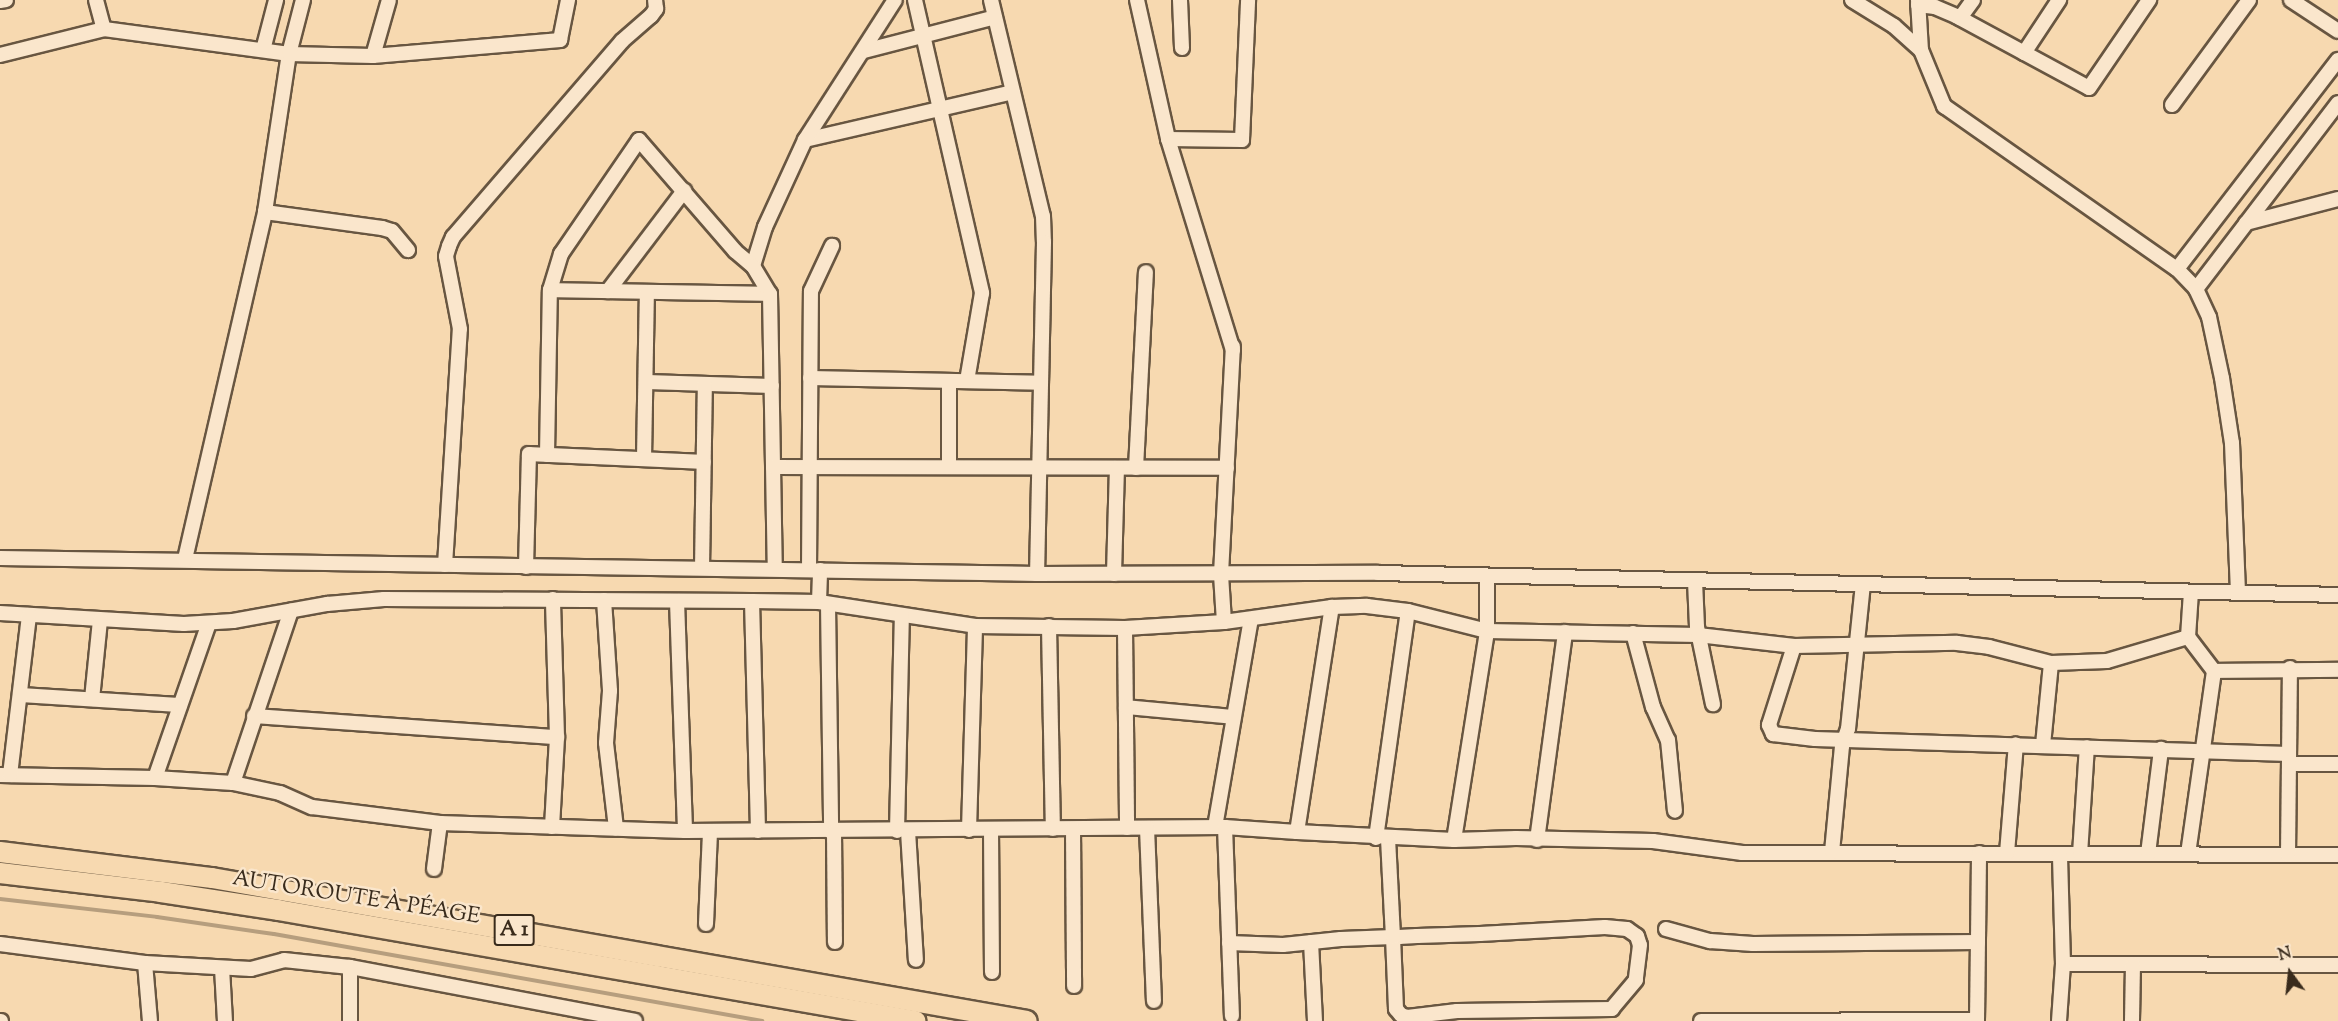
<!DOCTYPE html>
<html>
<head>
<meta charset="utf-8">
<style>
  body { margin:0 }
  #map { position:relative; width:2338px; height:1021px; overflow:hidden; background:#f7d9b0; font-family:"Sorts Mill Goudy",serif }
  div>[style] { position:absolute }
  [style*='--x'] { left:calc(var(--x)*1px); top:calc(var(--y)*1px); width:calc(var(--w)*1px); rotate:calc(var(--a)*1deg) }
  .stream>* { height:4px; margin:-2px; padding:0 2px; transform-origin:2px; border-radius:2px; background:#b69e7e }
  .roads { filter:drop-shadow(2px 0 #685641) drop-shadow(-2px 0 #685641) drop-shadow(0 2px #685641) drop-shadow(0 -2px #685641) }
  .minor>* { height:14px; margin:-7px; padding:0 7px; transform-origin:7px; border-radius:7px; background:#fae6cc }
  .highway>* { height:20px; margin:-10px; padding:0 10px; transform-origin:10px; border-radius:10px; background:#f7d9b0 }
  span { translate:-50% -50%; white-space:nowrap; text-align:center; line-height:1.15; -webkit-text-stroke:5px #fae6cc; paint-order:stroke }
  .shield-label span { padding:2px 4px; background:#fae6cc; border:2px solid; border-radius:4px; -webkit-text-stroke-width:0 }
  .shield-label { font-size:21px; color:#392b1c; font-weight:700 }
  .street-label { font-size:22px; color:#392b1c }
  .north { position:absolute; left:2260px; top:943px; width:60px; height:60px; -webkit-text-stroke:4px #fae6cc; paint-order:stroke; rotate:345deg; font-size:16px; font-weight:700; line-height:24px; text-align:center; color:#392b1c }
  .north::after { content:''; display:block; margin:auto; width:21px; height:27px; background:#392b1c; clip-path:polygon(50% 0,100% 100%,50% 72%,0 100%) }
</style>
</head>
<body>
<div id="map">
  <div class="stream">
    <div style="--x:0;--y:899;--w:158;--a:6.5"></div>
    <div style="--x:157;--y:917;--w:118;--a:8.3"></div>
    <div style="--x:274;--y:934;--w:496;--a:10.1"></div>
  </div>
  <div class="roads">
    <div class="minor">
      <div style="--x:96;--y:0;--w:30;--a:75"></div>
      <div style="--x:915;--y:0;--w:301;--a:77.1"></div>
      <div style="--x:982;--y:293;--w:89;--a:99.7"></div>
      <div style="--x:991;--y:0;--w:222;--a:76.5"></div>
      <div style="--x:1043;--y:216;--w:26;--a:88"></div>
      <div style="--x:1044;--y:242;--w:332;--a:91.2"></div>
      <div style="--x:1137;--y:0;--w:142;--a:77.4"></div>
      <div style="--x:1168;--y:139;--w:221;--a:72.9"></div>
      <div style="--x:1180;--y:0;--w:48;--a:87.6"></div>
      <div style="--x:1852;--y:0;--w:49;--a:31.8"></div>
      <div style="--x:1894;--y:26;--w:36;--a:42"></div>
      <div style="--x:1918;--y:0;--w:50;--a:86.6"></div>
      <div style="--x:1921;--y:50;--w:61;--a:67.7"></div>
      <div style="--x:1944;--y:106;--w:284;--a:35"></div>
      <div style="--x:2177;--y:269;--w:28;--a:46"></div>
      <div style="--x:2196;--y:289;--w:31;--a:65"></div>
      <div style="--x:2209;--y:317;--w:62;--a:78"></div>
      <div style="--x:2222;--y:378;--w:66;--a:81.3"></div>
      <div style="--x:2232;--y:443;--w:150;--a:87.7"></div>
      <div style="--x:2291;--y:0;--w:56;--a:33.4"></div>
      <div style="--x:0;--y:1;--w:6;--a:-9"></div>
      <div style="--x:1918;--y:5;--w:17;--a:7"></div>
      <div style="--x:1935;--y:7;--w:23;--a:23"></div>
      <div style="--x:1956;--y:16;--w:151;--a:28.4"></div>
      <div style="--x:2089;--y:88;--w:107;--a:-55.7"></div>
      <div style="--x:1960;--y:18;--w:22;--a:-54"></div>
      <div style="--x:263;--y:50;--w:52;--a:-75.4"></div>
      <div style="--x:864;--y:51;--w:135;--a:-14.5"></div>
      <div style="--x:2024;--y:53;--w:64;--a:-56.6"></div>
      <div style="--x:0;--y:55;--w:107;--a:-14"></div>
      <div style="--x:104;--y:29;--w:187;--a:7.7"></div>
      <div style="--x:289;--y:54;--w:84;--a:1.4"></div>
      <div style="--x:373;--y:56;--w:188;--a:-4.9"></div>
      <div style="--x:560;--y:40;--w:41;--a:-78.7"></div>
      <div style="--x:373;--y:56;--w:58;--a:-74.1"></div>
      <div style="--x:2172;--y:105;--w:130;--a:-53.7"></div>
      <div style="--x:1168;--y:139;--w:74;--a:0.8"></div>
      <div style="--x:1242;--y:140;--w:140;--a:-87.5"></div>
      <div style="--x:805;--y:140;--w:213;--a:-13"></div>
      <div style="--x:265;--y:212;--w:118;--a:7.8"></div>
      <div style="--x:382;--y:228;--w:10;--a:17"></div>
      <div style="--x:392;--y:231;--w:25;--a:50"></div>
      <div style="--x:2246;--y:223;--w:95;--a:-14.6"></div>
      <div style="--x:753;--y:266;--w:41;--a:-72.9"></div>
      <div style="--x:765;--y:227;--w:96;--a:-65.3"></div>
      <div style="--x:805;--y:140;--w:166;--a:-57.3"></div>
      <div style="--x:2177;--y:269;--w:264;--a:-52.4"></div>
      <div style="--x:2196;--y:289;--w:234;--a:-52.6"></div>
      <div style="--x:550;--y:290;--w:220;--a:1"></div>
      <div style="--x:608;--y:291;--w:126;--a:-52.8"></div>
      <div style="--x:810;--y:378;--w:231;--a:1.2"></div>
      <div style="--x:647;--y:382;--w:125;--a:1.8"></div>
      <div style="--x:547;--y:455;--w:165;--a:-89"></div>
      <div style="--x:550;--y:290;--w:38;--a:-73"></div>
      <div style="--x:561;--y:254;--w:138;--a:-55.6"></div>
      <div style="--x:639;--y:140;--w:147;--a:49.1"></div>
      <div style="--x:735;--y:251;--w:23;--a:40"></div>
      <div style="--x:753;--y:266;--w:33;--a:59"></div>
      <div style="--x:770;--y:294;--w:275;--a:89"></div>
      <div style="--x:644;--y:459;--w:167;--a:-89"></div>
      <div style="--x:773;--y:467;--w:454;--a:0.1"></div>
      <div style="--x:949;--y:467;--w:86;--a:-90"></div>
      <div style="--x:1136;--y:468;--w:196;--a:-87.1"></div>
      <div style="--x:0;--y:558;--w:1037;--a:0.88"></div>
      <div style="--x:1037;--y:574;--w:341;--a:-0.2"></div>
      <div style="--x:1378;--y:573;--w:960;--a:1.31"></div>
      <div style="--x:185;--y:559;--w:356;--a:-77"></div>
      <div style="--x:265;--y:212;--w:160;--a:-81.4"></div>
      <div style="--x:289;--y:54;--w:56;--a:-75.5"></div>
      <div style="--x:445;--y:565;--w:236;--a:-86.4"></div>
      <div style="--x:460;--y:329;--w:74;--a:-100.9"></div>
      <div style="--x:446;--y:256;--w:10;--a:-73"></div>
      <div style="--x:449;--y:246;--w:10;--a:-66"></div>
      <div style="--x:453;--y:237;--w:259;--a:-49.2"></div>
      <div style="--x:622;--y:41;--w:38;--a:-41"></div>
      <div style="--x:651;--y:16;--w:9;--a:-54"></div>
      <div style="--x:656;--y:9;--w:9;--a:-96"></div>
      <div style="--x:526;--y:567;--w:113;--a:-88.5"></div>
      <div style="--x:529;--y:454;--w:175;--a:2.6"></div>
      <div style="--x:702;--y:568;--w:184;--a:-89.1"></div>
      <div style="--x:809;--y:570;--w:279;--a:-89.6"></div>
      <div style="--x:811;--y:291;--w:50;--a:-65"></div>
      <div style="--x:1114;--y:574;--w:106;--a:-88.4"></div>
      <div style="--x:1695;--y:581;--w:46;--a:87.5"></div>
      <div style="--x:1697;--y:627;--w:79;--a:78.3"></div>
      <div style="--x:604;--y:600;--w:91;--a:86.2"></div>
      <div style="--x:610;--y:691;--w:52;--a:94.4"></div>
      <div style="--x:606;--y:743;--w:86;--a:83.3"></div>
      <div style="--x:677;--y:601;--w:230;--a:88"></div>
      <div style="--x:752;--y:601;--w:230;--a:88.5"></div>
      <div style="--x:819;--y:602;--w:32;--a:-88"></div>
      <div style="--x:828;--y:604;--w:228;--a:89.2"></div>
      <div style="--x:0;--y:613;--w:184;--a:3.4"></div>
      <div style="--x:184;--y:624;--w:49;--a:-3.5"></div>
      <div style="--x:233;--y:621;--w:96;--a:-10.3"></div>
      <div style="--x:327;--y:604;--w:57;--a:-5"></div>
      <div style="--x:384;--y:599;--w:368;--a:0.3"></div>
      <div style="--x:752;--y:601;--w:67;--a:0.9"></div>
      <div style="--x:819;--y:602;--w:158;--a:8.7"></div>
      <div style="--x:975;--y:626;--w:150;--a:0.8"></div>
      <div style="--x:1125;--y:628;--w:99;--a:-3.5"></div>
      <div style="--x:1224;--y:622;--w:109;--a:-7.9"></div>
      <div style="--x:1332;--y:607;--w:35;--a:-2"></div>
      <div style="--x:1367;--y:606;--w:41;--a:7"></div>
      <div style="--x:1408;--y:611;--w:81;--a:14.2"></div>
      <div style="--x:1487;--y:631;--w:211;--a:1.1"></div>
      <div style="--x:1698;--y:635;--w:97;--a:6.5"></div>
      <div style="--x:1794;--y:646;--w:163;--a:-1.1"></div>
      <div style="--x:1957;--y:643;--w:32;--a:7"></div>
      <div style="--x:1989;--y:647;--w:64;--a:14.5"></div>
      <div style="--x:2051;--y:663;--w:56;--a:-2"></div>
      <div style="--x:2107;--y:661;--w:84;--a:-16.5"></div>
      <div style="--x:1224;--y:622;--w:48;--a:-93.6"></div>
      <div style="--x:1221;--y:574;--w:228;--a:-87"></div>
      <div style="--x:1049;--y:626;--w:203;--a:88.9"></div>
      <div style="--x:1125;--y:628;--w:200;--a:89.4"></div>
      <div style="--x:1633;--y:633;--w:77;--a:74.9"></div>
      <div style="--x:1653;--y:707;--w:36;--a:66"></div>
      <div style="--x:1668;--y:740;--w:71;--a:84.4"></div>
      <div style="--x:1794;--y:646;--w:83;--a:107.6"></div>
      <div style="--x:1769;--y:725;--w:10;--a:66"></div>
      <div style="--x:1773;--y:734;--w:42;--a:6.8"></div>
      <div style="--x:1815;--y:739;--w:474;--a:1.8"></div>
      <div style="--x:2214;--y:671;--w:124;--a:-0.5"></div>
      <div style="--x:20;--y:695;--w:160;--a:3.6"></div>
      <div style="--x:92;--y:699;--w:79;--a:-84.2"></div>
      <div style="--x:1126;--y:707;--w:108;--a:5.3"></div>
      <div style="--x:254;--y:716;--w:304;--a:4"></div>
      <div style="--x:2043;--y:745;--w:82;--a:-84.4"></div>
      <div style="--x:2289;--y:764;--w:49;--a:0"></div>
      <div style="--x:0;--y:775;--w:155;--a:1.1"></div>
      <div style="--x:155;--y:778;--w:78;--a:3.7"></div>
      <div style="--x:233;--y:783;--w:48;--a:12"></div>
      <div style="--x:280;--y:793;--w:35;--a:24"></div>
      <div style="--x:312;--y:807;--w:129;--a:7.1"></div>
      <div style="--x:440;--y:823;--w:245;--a:1.9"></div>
      <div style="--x:685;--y:831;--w:540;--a:-0.42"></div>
      <div style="--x:1225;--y:827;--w:72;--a:4"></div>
      <div style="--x:1297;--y:832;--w:228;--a:-81.2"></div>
      <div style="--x:10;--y:775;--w:161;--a:-83.2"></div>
      <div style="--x:155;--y:778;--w:164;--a:-70.8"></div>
      <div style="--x:233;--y:783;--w:182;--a:-71.4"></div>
      <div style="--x:552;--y:827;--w:90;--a:-86.8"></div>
      <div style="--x:557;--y:737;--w:138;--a:-91.7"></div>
      <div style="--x:1215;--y:827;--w:211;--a:-80.2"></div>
      <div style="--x:1225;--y:827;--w:189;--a:87.9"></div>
      <div style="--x:1147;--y:828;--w:173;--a:87.7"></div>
      <div style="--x:991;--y:829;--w:143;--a:89.6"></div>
      <div style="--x:1073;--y:829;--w:157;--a:89.6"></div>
      <div style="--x:969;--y:830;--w:204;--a:-88.3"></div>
      <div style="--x:897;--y:831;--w:216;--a:-88.7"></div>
      <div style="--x:908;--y:831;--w:129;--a:86.5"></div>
      <div style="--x:834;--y:832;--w:110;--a:89.5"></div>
      <div style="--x:1297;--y:832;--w:157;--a:2.9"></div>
      <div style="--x:1454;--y:840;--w:62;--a:-1.8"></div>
      <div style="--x:1516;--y:838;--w:137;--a:1.3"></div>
      <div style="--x:1653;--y:841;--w:90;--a:7.7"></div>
      <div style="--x:1742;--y:853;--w:596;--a:0.19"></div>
      <div style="--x:1376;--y:838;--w:229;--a:-82"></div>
      <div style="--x:1454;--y:840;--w:212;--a:-81"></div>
      <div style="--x:1487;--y:631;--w:54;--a:-90"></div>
      <div style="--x:1537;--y:840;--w:210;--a:-82.3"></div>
      <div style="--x:1832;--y:852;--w:106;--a:-84.6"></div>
      <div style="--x:1842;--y:746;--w:18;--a:-71"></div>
      <div style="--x:1848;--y:729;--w:145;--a:-84.1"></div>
      <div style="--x:2007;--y:853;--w:109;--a:-85.3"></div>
      <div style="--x:2080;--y:854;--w:107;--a:-86.3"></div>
      <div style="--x:2148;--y:854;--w:106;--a:-82.9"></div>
      <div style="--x:2188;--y:854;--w:185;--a:-81.9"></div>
      <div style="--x:2214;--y:671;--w:43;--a:-127.4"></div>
      <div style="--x:2188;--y:637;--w:45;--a:-86.2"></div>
      <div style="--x:2288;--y:855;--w:187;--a:-89.4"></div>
      <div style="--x:434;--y:869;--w:46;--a:-82.6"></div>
      <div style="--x:706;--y:924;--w:93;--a:-87.5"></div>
      <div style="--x:1666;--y:929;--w:46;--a:15.3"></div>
      <div style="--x:1710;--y:941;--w:43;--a:4"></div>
      <div style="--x:1753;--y:944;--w:225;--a:-0.5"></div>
      <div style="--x:1311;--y:942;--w:79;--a:87.1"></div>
      <div style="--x:1229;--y:943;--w:54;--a:2.1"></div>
      <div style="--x:1283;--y:945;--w:58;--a:-5.9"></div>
      <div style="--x:1341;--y:939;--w:52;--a:-2.2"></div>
      <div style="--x:1393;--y:937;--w:6;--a:0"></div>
      <div style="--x:1399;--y:937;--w:18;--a:-3"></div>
      <div style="--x:1417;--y:936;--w:63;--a:-1.8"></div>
      <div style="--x:1480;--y:934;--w:125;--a:-3.2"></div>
      <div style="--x:1605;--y:927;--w:22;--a:5"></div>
      <div style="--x:1627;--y:929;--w:12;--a:35"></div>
      <div style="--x:1637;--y:936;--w:9;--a:72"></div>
      <div style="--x:1640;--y:945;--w:35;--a:97"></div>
      <div style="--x:1636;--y:980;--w:38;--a:130"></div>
      <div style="--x:1612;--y:1009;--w:155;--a:179.3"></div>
      <div style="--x:1457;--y:1011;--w:50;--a:173.2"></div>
      <div style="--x:1407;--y:1017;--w:6;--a:-162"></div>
      <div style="--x:1401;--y:1015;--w:8;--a:-130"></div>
      <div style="--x:1396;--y:1009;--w:72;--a:-92.4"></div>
      <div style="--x:1393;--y:937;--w:99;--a:-92.9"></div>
      <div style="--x:0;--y:944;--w:146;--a:7.5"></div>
      <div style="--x:145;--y:963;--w:106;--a:3.2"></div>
      <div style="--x:251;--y:969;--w:34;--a:-15"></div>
      <div style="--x:284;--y:960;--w:66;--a:6.1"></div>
      <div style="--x:350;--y:967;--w:290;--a:10.7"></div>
      <div style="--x:145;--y:963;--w:58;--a:85.1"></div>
      <div style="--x:2063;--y:964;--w:275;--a:0.2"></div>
      <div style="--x:222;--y:968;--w:53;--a:86.8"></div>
      <div style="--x:0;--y:1021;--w:1;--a:0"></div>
      <div style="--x:350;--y:1021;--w:54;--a:-90"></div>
      <div style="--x:1701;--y:1021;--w:276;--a:-0.2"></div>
      <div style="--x:1977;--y:1021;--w:168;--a:-89.3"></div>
      <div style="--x:2059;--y:1021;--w:57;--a:-86"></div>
      <div style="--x:2063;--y:964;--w:110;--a:-91.6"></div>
      <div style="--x:2132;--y:1021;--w:57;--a:-89"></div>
    </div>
    <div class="highway">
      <div style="--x:0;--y:852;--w:214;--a:7"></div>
      <div style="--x:212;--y:878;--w:827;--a:9.95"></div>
      <div style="--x:0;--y:873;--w:162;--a:6.7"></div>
      <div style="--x:161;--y:892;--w:118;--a:8.7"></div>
      <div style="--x:278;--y:910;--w:647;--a:9.88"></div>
    </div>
  </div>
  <div class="shield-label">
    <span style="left:514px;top:930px">A 1</span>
  </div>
  <div class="street-label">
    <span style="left:356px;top:899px;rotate:9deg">AUTOROUTE À PÉAGE</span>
  </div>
  <div class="north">N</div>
</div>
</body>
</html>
